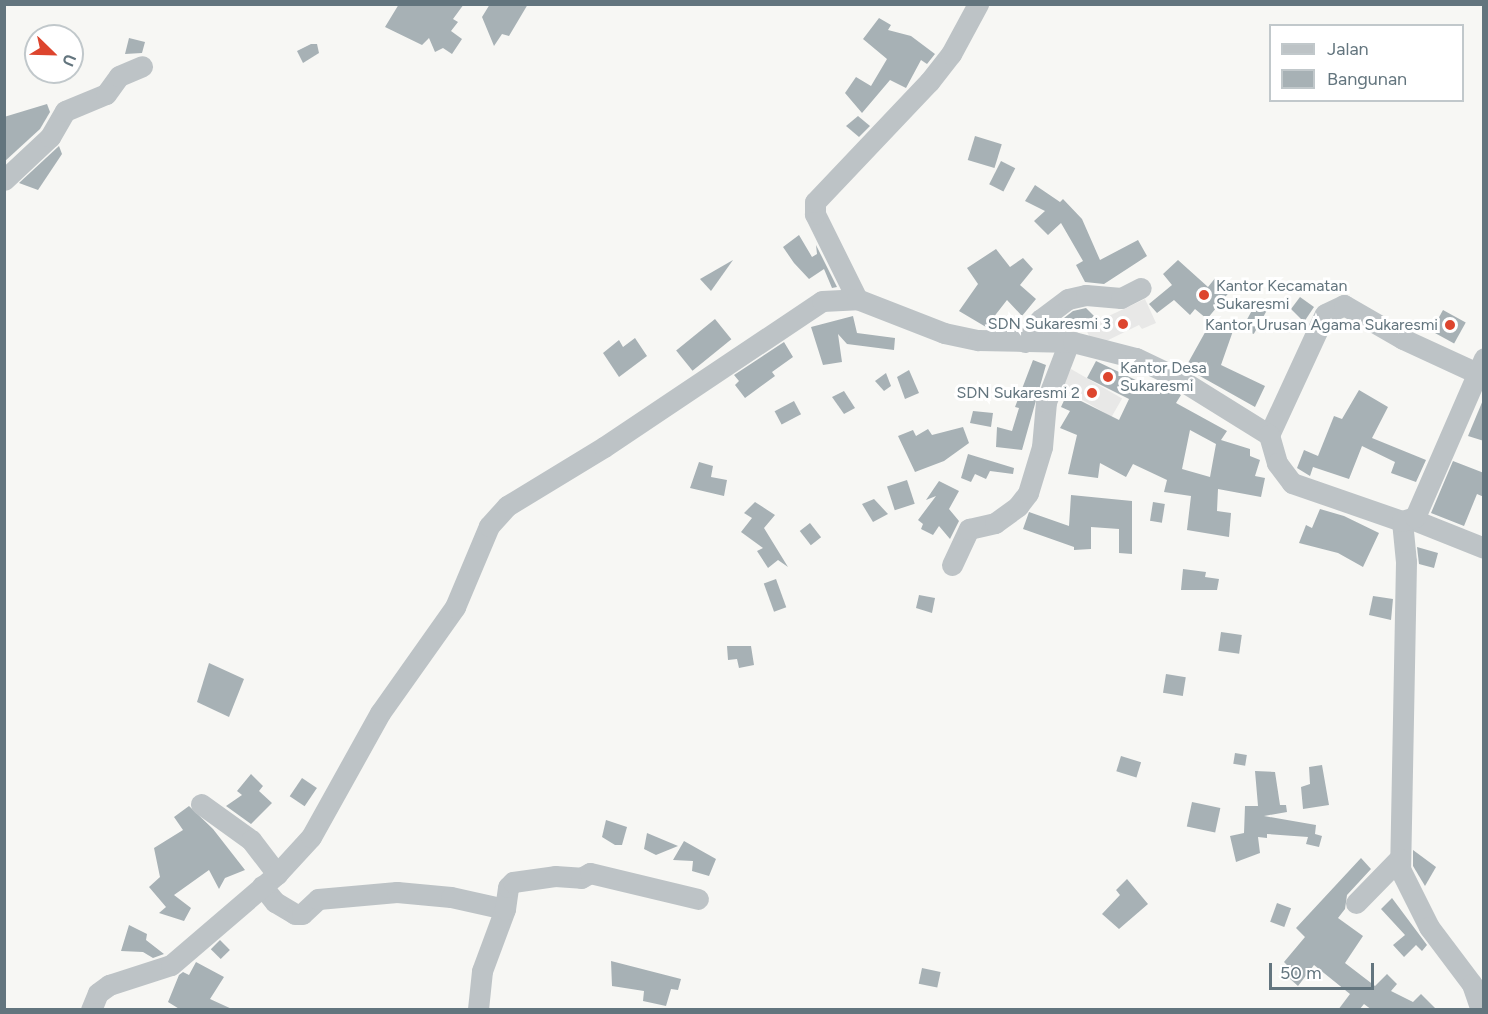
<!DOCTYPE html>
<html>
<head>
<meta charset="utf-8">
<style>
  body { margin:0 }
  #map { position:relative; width:1488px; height:1014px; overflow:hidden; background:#f7f7f4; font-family:Figtree,sans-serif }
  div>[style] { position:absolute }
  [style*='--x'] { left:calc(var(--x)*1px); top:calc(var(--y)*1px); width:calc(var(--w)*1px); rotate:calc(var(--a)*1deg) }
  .built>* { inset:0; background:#e8e8e7; transform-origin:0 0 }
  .building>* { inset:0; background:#a7b1b5; transform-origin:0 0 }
  .minor>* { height:21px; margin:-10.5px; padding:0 10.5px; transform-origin:10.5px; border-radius:10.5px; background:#bdc3c6 }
  .dots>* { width:16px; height:16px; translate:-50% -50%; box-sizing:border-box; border:3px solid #fff; border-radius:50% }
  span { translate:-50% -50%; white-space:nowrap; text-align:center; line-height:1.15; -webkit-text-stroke:6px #fff; paint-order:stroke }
  .poi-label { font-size:16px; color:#63757e }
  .left { translate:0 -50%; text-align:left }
  .right { translate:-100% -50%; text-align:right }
  .frame { position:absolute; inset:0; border:6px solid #63757e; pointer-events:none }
  .legend { position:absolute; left:1269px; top:24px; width:195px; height:78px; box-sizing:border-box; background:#fff; border:2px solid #c1c8cb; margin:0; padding:8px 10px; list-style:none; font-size:18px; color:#63757e }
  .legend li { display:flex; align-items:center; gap:12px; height:30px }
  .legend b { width:30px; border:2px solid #c1c8cb }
  .north { position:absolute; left:24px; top:24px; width:60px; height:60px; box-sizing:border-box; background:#fff; border:2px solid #c1c8cb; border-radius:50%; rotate:113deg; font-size:16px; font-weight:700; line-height:24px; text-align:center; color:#63757e }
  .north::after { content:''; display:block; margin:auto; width:21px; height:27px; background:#dd452e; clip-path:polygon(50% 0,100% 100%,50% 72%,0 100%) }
  .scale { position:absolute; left:1269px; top:963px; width:105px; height:27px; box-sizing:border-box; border:3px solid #63757e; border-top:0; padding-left:8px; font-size:18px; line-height:21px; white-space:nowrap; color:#63757e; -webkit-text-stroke:4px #fff; paint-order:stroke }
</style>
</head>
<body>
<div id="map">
  <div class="built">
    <div style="clip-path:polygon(1145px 299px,1156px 323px,1142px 329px,1139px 325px,1094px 347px,1085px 327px)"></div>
    <div style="left:1071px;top:369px;width:59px;height:21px;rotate:30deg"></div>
  </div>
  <div class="building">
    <div style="clip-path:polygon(399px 4px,464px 4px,453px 19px,458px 22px,451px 31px,462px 39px,452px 54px,443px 48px,435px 52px,429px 38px,422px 45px,385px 27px)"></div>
    <div style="clip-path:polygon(490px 4px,528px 4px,509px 36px,502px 34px,494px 46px,482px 17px)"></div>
    <div style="clip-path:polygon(879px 18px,891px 25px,888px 30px,911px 36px,935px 54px,927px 64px,921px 60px,906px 88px,890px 80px,862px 113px,845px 93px,856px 77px,871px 86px,887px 59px,863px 39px)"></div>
    <div style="clip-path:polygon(129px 38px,145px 42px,142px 53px,125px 54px)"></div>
    <div style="clip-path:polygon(311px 44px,317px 44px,319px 53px,303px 63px,297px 51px)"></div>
    <div style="clip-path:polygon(47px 104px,50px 112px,40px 129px,4px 162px,4px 117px)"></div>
    <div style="clip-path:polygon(858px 116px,870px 126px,859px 137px,846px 126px)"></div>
    <div style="left:975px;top:136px;width:28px;height:25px;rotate:17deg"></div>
    <div style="clip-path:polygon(59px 146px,62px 154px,38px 190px,19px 183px)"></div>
    <div style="left:1001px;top:161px;width:16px;height:26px;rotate:27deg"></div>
    <div style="clip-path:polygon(1035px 185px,1060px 202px,1063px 199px,1082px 219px,1100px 260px,1138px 240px,1147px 256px,1104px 284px,1085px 282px,1076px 265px,1083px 261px,1061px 223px,1048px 235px,1034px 221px,1045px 211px,1025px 201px)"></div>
    <div style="clip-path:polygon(799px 235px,812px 257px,817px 254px,816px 245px,837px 287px,832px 288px,824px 269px,809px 279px,794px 263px,783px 247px)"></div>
    <div style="clip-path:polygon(996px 249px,1010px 267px,1023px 258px,1033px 269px,1020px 285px,1036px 299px,1022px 316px,1007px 300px,986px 327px,959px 311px,978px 284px,967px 268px)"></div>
    <div style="clip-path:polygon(733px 260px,711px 291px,700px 279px)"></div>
    <div style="clip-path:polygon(1178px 260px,1208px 287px,1216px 277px,1231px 290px,1207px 319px,1195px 309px,1190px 315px,1174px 300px,1157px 313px,1149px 304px,1172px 285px,1163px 274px)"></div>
    <div style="clip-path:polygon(1300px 297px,1314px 307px,1304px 322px,1291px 309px)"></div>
    <div style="left:1255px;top:305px;width:13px;height:26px;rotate:29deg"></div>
    <div style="clip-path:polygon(1086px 308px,1094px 316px,1078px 330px,1059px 329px,1055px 325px,1073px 311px)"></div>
    <div style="left:1443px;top:310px;width:26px;height:24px;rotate:29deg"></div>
    <div style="clip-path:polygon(853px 316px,857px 333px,895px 338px,894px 350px,847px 344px,838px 334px,842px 362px,823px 365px,811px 327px)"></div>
    <div style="clip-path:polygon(1213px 318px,1234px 328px,1221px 365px,1265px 386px,1255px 407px,1191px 371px,1194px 365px,1188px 363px)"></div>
    <div style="left:715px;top:319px;width:26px;height:50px;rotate:51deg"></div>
    <div style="clip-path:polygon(635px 338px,647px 356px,619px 377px,603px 353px,619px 340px,623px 347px)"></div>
    <div style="clip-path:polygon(784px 342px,793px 357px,772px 372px,775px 376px,745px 398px,735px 385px,739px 381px,734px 375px)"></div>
    <div style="clip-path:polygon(1033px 360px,1046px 365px,1022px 450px,996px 447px,997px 427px,1012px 431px,1019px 408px,1015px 407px)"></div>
    <div style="clip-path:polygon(evenodd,1096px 361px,1163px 393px,1170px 388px,1181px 395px,1176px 403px,1227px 431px,1221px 440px,1250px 449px,1250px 456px,1260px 460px,1255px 476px,1265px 478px,1261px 497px,1218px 489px,1217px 511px,1231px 513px,1229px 537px,1187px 530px,1191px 496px,1164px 492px,1167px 480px,1133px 464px,1126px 477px,1100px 463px,1098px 478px,1068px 474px,1077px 435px,1060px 428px,1070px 411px,1061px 407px,1067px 394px,1119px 420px,1129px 399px,1087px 378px,1096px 361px,1190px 430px,1216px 444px,1210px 477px,1182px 469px,1190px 430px)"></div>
    <div style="clip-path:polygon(909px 370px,919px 393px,905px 399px,897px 377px)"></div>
    <div style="clip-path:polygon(886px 373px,891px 386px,884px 391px,875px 381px)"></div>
    <div style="clip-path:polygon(1359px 390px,1388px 407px,1372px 438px,1426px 460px,1416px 482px,1391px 473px,1395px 462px,1362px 446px,1349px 479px,1313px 467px,1310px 476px,1297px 468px,1304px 450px,1318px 456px,1334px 416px,1342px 419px)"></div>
    <div style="clip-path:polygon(844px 391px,855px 408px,844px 414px,832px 397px)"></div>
    <div style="clip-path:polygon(1483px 400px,1484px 400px,1484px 441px,1468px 436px)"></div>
    <div style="left:794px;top:401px;width:15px;height:22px;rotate:62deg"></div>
    <div style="clip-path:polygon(973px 411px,993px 413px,991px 427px,970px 423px)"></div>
    <div style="clip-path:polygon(963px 427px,969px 443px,944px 461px,915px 472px,898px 436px,913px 430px,916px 436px,928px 429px,932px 435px)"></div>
    <div style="clip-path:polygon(968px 454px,1014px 468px,1013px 474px,990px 471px,986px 479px,975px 474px,971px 482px,961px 478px)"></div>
    <div style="clip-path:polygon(1453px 461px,1484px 473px,1484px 497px,1477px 494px,1464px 526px,1431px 513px)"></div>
    <div style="clip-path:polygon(699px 462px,713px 466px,711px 477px,727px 480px,724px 496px,690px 488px)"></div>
    <div style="left:907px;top:480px;width:25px;height:21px;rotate:72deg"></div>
    <div style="clip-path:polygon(939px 481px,959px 491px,949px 509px,959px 521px,950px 539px,939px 526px,933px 535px,921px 529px,923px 524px,918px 520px,936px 496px,926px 500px)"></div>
    <div style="clip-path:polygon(1071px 495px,1132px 501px,1132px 554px,1119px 553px,1119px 529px,1091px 527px,1091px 549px,1074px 550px,1074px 547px,1023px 529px,1029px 512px,1069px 526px)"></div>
    <div style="clip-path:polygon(874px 499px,888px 514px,873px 522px,862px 504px)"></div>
    <div style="clip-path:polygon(755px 502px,775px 515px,764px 528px,788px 567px,778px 560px,768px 568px,757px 551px,763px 548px,741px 532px,752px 518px,744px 513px)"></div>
    <div style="left:1153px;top:502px;width:12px;height:19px;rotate:9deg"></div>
    <div style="clip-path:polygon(1320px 509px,1344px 516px,1379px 533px,1363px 567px,1338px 553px,1299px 543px,1306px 525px,1312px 528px)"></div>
    <div style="left:810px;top:523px;width:18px;height:13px;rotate:52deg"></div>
    <div style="clip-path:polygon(1417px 547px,1438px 553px,1434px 568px,1419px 564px)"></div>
    <div style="clip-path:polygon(1183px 569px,1206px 572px,1205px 577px,1219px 579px,1217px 590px,1181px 590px)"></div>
    <div style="left:776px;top:579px;width:30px;height:13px;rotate:70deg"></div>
    <div style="clip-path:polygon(919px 595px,935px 598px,932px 613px,916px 608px)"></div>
    <div style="clip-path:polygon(1373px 596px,1393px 599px,1391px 620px,1369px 615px)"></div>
    <div style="left:1221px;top:632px;width:21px;height:19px;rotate:8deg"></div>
    <div style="clip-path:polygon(727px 646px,751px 646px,754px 665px,739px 668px,737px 659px,728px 660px)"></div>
    <div style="clip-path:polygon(209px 663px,244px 679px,229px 717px,197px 702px)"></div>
    <div style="left:1166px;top:674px;width:20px;height:19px;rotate:9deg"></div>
    <div style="left:1235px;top:753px;width:12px;height:11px;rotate:9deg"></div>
    <div style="left:1121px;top:756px;width:21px;height:16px;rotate:17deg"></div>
    <div style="clip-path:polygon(1322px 765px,1329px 805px,1303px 809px,1301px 787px,1310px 784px,1309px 767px)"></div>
    <div style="clip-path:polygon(1255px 771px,1275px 772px,1280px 805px,1286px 805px,1287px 812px,1264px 816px,1316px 825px,1315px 834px,1322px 836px,1319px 847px,1306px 844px,1308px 837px,1267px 834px,1267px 838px,1258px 837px,1260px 853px,1236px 862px,1230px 836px,1244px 833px,1245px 806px,1258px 806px)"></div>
    <div style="clip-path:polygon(251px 774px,263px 786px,259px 791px,272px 803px,251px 824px,226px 806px,242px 795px,237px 791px)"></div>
    <div style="left:302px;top:778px;width:18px;height:22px;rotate:34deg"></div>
    <div style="left:1192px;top:802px;width:29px;height:25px;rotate:12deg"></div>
    <div style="clip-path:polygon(189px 806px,213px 829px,245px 870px,225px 878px,219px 889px,209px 870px,174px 895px,191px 908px,184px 921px,159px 913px,166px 907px,149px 887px,160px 877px,154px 848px,183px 830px,174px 817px)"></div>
    <div style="clip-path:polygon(606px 820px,627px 827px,622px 845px,615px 845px,602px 837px)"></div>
    <div style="clip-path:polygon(647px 833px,678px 846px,656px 855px,644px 849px)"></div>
    <div style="clip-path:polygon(684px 841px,716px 859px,709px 876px,692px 871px,693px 861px,673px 860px)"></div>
    <div style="clip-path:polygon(1413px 850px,1436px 867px,1425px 886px,1413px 866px)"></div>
    <div style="clip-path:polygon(1361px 858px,1371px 869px,1347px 895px,1345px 909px,1338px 918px,1363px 936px,1345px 963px,1375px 986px,1387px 974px,1397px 984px,1391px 991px,1413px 1002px,1421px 994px,1437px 1010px,1372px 1010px,1364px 1004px,1359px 1010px,1338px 1010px,1350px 994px,1314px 965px,1298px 986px,1289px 978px,1294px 972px,1284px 962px,1305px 937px,1296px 928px)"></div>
    <div style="clip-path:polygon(1127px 879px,1148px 904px,1119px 929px,1102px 914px,1120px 895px,1116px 890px)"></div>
    <div style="clip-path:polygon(1392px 898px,1427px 945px,1422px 951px,1416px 945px,1404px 957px,1393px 945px,1405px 935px,1381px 909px)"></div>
    <div style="left:1277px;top:903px;width:15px;height:20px;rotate:20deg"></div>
    <div style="clip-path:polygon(129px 925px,147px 934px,146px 940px,164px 954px,153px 958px,143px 952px,121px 951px)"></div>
    <div style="left:220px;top:940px;width:14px;height:13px;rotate:45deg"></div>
    <div style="clip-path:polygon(611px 961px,681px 979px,678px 990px,671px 989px,666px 1006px,643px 1001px,644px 991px,612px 986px)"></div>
    <div style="clip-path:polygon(196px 962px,224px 977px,210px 999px,234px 1010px,181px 1010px,168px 1002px,179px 975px,183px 972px,189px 975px)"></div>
    <div style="left:922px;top:968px;width:19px;height:16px;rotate:12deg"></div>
  </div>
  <div class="minor">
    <div style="--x:4;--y:180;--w:63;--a:-43.1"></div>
    <div style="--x:50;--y:137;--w:30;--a:-60"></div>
    <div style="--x:65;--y:111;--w:44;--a:-22.5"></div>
    <div style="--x:106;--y:94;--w:22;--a:-54"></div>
    <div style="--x:119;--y:76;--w:25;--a:-23"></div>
    <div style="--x:857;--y:299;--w:95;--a:-116.3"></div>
    <div style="--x:815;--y:214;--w:12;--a:-90"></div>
    <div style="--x:815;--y:202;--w:166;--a:-46.5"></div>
    <div style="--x:929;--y:82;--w:36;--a:-52"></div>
    <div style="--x:951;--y:54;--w:57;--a:-61.6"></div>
    <div style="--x:1025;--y:342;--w:27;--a:-56"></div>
    <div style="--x:1040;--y:320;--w:35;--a:-37"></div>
    <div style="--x:1068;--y:299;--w:18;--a:-13"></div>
    <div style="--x:1086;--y:295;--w:35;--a:5"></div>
    <div style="--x:1121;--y:298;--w:22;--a:-27"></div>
    <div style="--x:1269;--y:435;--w:133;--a:-65.2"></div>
    <div style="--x:1325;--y:314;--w:21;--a:-25"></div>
    <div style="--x:1344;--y:305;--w:68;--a:30"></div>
    <div style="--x:1403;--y:339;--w:81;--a:24.7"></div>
    <div style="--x:1414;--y:520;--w:75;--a:21.8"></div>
    <div style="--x:1402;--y:521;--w:41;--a:84.4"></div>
    <div style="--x:1406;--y:562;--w:307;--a:91.1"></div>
    <div style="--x:1400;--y:869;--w:65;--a:63.4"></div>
    <div style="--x:1429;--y:927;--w:71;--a:53"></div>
    <div style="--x:1472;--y:984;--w:28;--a:71"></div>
    <div style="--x:952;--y:565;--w:40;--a:-65"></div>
    <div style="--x:969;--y:529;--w:27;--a:-13"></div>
    <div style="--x:995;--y:523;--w:29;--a:-36"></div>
    <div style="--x:1018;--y:506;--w:16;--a:-52"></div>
    <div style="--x:1028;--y:493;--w:48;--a:-73.1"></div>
    <div style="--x:1042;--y:447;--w:45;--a:-84.9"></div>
    <div style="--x:1046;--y:402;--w:64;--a:-69"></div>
    <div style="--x:201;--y:804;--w:62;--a:35.8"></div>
    <div style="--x:251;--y:840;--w:43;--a:52.6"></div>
    <div style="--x:262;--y:886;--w:21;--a:51"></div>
    <div style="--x:275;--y:902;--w:23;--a:31"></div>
    <div style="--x:295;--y:914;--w:7;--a:0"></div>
    <div style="--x:302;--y:914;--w:22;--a:-43"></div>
    <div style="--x:318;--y:899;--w:79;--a:-5.1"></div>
    <div style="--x:397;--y:892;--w:54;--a:5.3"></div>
    <div style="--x:451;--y:897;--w:55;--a:12.5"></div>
    <div style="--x:505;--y:909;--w:66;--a:110.4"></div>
    <div style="--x:482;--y:971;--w:39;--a:96"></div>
    <div style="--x:1356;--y:903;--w:62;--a:-45.7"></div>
    <div style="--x:505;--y:909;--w:22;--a:-82"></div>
    <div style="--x:508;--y:887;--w:7;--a:-45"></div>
    <div style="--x:513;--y:882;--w:42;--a:-8.1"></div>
    <div style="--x:555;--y:876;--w:26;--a:4"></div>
    <div style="--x:581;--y:878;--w:10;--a:-29"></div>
    <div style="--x:590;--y:873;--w:111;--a:13.5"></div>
    <div style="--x:91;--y:1010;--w:18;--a:-68"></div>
    <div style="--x:98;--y:993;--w:14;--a:-36"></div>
    <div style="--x:109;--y:985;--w:65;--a:-17.9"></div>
    <div style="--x:171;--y:965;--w:140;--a:-40.6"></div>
    <div style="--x:277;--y:874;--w:50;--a:-47.4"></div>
    <div style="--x:311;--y:837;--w:142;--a:-60.9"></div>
    <div style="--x:380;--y:713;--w:130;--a:-54.7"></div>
    <div style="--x:455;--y:607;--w:88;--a:-67.2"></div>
    <div style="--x:489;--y:526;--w:27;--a:-48"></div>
    <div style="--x:507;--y:506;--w:114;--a:-31.3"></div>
    <div style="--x:604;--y:447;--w:262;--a:-33.8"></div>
    <div style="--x:822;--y:301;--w:35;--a:-3"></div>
    <div style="--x:857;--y:299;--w:93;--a:21.3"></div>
    <div style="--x:944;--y:333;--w:35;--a:12"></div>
    <div style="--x:978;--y:340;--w:95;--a:1.2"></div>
    <div style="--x:1073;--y:342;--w:65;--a:14.3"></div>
    <div style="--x:1136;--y:358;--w:44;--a:25.4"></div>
    <div style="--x:1176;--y:377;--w:110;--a:31.9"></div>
    <div style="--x:1269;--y:435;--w:29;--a:74"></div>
    <div style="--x:1277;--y:463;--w:25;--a:53"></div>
    <div style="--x:1292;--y:483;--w:116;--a:19.1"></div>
    <div style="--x:1402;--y:521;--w:14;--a:-17"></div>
    <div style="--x:1415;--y:517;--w:173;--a:-66.5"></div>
  </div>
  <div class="dots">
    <div style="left:1204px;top:295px;background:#dd452e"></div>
    <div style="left:1123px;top:324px;background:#dd452e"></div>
    <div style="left:1450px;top:325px;background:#dd452e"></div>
    <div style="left:1108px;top:377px;background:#dd452e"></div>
    <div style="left:1092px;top:393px;background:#dd452e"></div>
  </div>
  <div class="poi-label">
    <span class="left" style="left:1216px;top:295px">Kantor Kecamatan<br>Sukaresmi</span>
    <span class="right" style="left:1111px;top:324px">SDN Sukaresmi 3</span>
    <span class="right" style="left:1438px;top:325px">Kantor Urusan Agama Sukaresmi</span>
    <span class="left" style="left:1120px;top:377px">Kantor Desa<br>Sukaresmi</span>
    <span class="right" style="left:1080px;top:393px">SDN Sukaresmi 2</span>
  </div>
  <div class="frame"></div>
  <ul class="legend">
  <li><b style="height:8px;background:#bdc3c6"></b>Jalan</li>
  <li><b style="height:16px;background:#a7b1b5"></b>Bangunan</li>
  </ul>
  <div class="north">U</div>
  <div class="scale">50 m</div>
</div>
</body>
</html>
